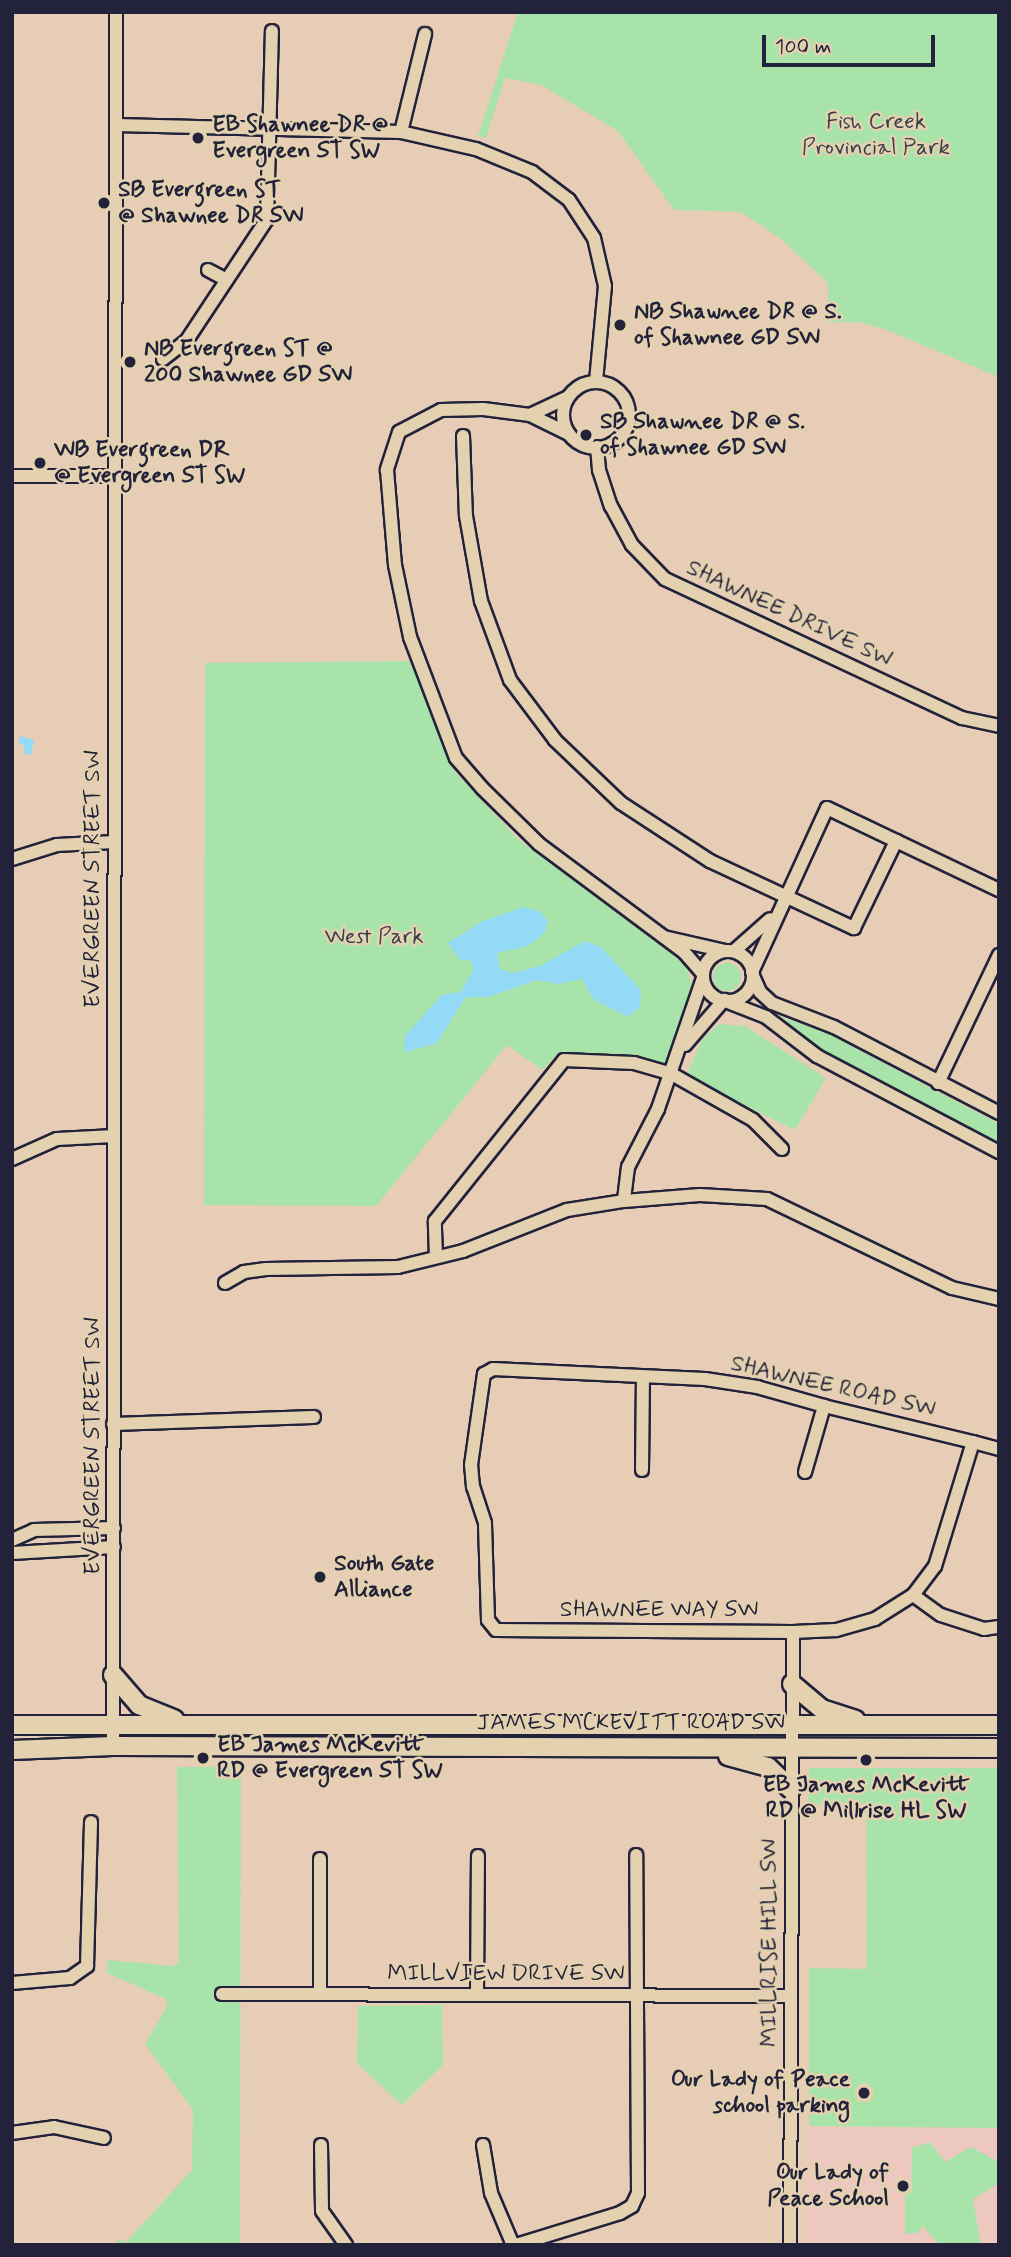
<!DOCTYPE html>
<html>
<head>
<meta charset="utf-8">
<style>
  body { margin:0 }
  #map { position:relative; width:1011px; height:2257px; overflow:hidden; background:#e8cdb6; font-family:Mynerve,sans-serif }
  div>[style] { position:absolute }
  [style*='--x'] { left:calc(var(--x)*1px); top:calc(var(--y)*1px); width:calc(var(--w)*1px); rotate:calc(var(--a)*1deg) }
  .built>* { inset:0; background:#ecc8be; transform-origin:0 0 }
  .green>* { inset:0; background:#a8e4aa }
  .round { border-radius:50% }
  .water>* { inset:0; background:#94d9f6 }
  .roads { filter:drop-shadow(2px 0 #22223b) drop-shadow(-2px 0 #22223b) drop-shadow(0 2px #22223b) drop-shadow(0 -2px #22223b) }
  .street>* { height:12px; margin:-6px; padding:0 6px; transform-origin:6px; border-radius:6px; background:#e4d1af }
  .street>.ring { margin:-6px; padding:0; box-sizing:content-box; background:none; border:12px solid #e4d1af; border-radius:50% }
  .secondary>* { height:18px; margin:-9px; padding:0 9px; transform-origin:9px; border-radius:9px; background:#e4d1af }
  .dots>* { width:19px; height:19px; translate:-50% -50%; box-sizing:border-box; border:4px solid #e4d1af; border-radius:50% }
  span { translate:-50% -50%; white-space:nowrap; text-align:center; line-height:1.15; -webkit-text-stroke:5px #e4d1af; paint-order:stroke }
  .park-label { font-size:23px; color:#363f4c }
  .poi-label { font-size:23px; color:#22223b; font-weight:700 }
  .left { translate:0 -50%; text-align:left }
  .right { translate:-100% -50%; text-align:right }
  .street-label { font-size:23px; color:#22223b }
  .frame { position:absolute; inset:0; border:14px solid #22223b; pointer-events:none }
  .scale { position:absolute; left:762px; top:35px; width:173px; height:32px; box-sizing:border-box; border:4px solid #22223b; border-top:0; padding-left:9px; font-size:21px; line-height:24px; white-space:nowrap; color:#22223b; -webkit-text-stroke:5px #e4d1af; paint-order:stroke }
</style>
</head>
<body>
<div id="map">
  <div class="built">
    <div style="left:809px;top:2126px;width:190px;height:119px;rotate:1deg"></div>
  </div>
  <div class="green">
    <div style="clip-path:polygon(518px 12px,999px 12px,999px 377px,884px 329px,859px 322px,828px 322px,828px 283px,780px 238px,741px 212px,674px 210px,618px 131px,541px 85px,505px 78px,486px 138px,478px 136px)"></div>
    <div style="clip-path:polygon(413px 661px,454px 771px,518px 839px,685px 964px,692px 984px,672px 1069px,558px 1053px,542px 1070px,507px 1045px,376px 1206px,204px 1205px,205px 663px)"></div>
    <div class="round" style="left:713px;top:963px;width:28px;height:28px"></div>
    <div style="clip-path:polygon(779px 1016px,829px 1034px,999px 1124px,999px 1144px,821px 1051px)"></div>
    <div style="clip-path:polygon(719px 1024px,745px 1026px,826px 1078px,795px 1130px,686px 1076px,702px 1040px)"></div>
    <div style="clip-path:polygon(177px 1767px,241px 1767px,240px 2245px,116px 2245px,118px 2239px,126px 2242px,192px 2170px,193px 2110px,145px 2044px,167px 2007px,166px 1999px,107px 1973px,108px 1960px,174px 1966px,179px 1962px)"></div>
    <div style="clip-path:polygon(809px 1768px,999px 1768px,999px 2128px,809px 2126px,809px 1968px,867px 1969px,866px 1803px,808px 1804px)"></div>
    <div style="clip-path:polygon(442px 2005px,443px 2065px,402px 2105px,357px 2063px,358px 2006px)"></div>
    <div style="clip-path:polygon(930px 2142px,945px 2162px,971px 2147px,999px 2162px,999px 2183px,973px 2199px,981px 2245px,939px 2245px,923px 2226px,917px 2233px,905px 2234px,905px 2189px,911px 2188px,912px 2148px)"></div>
  </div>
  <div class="water">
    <div style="clip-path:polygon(21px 736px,34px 740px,31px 755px,24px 753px,24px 746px,18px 742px)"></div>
    <div style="clip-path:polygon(523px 907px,539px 911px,548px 921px,545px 932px,528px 946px,497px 953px,500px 969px,513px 973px,540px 966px,585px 941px,601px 947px,636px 985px,641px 991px,640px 1007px,628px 1017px,594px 1000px,582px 979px,558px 984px,537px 980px,488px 997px,466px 997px,436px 1044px,404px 1052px,405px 1036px,442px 995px,460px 992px,474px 970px,470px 960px,460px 960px,448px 943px,481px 922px)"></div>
  </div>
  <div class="roads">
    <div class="street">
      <div style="--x:116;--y:125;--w:285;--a:1.4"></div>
      <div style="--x:401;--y:132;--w:77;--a:12.8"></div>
      <div style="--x:476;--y:149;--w:61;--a:22.3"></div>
      <div style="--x:532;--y:172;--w:46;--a:37.1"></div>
      <div style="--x:569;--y:200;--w:45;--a:56.7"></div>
      <div style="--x:594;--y:238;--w:49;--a:77.1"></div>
      <div style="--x:605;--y:286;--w:96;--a:95.4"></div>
      <div style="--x:401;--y:132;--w:101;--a:-76.2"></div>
      <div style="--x:208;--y:270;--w:21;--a:28"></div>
      <div style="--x:163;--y:359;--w:31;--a:-38"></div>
      <div style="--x:187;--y:340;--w:145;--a:-56.5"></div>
      <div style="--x:267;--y:219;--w:188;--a:-88.5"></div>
      <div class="ring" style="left:563px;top:382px;width:54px;height:54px"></div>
      <div style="--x:530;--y:415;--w:42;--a:-25.3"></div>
      <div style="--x:569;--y:434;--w:43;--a:-154"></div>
      <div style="--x:530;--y:415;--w:47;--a:-172.7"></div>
      <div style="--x:483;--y:409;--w:42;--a:178.6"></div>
      <div style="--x:441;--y:410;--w:47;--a:152.4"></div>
      <div style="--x:399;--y:432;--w:40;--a:108"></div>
      <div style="--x:387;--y:470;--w:95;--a:85.2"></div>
      <div style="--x:395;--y:565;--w:74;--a:78.2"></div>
      <div style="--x:410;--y:637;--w:129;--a:69.2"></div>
      <div style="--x:456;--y:758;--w:40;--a:49"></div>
      <div style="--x:482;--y:788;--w:80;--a:44.5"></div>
      <div style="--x:539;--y:844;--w:181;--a:36.7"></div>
      <div style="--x:684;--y:952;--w:29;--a:49"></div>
      <div style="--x:463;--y:436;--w:80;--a:87.9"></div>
      <div style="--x:466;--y:516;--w:86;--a:80"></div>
      <div style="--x:481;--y:601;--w:84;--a:69.8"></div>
      <div style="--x:510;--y:680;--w:75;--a:53.1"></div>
      <div style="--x:555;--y:740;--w:91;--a:43.7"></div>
      <div style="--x:621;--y:803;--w:106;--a:33.1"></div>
      <div style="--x:710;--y:861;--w:159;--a:25"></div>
      <div style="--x:854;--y:928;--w:97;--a:-64.2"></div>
      <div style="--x:597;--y:447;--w:23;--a:85"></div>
      <div style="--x:599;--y:470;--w:38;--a:72"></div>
      <div style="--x:611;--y:506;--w:44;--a:61.7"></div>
      <div style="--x:632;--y:545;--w:47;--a:45.9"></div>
      <div style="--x:665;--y:579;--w:328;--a:25.1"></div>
      <div style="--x:962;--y:718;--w:38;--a:12"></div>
      <div style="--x:12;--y:476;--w:103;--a:0"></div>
      <div style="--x:12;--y:859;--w:47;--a:-17.3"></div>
      <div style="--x:57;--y:845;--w:57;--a:-3"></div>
      <div style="--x:664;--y:937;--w:63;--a:12.9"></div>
      <div style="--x:734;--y:951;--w:48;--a:-41.6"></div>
      <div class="ring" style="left:703px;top:951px;width:38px;height:38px"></div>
      <div style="--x:752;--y:972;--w:180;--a:-65.4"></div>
      <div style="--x:827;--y:808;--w:191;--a:25.5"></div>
      <div style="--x:753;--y:976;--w:17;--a:66"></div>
      <div style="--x:760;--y:992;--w:16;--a:43"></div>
      <div style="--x:772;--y:1003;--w:66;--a:21.2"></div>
      <div style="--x:834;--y:1027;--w:186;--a:27.5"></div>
      <div style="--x:703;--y:978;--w:139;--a:109"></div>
      <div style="--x:658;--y:1109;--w:65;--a:117.3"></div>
      <div style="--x:628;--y:1167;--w:34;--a:97"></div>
      <div style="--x:624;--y:1201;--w:76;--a:-4.5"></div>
      <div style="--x:700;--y:1195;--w:67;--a:3.4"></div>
      <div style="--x:767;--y:1199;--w:205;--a:25.7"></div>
      <div style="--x:952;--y:1288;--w:48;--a:13.2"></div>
      <div style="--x:725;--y:1001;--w:44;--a:21.3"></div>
      <div style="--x:766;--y:1017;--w:64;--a:37.4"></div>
      <div style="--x:817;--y:1056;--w:206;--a:27.8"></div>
      <div style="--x:685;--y:1045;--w:60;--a:-49.1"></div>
      <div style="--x:938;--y:1083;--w:142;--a:-64.5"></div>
      <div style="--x:12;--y:1159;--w:49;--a:-24"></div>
      <div style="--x:57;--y:1139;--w:57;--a:-3"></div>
      <div style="--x:436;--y:1257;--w:36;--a:-92"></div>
      <div style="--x:435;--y:1221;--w:206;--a:-51.3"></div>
      <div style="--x:564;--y:1060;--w:70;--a:2.5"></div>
      <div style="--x:634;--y:1063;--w:37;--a:16"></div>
      <div style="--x:670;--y:1073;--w:95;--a:29.5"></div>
      <div style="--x:753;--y:1120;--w:41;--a:45"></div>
      <div style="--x:225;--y:1283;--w:22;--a:-30"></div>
      <div style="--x:244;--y:1272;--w:22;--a:-8"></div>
      <div style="--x:266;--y:1269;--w:132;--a:-0.9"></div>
      <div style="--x:398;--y:1267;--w:67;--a:-13.8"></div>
      <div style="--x:463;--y:1251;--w:112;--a:-21.5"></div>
      <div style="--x:567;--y:1210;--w:58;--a:-9"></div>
      <div style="--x:113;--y:1424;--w:201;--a:-2"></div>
      <div style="--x:973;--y:1442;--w:130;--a:107"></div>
      <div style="--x:935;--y:1566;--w:36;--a:127"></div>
      <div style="--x:913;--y:1595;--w:45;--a:147.7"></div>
      <div style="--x:875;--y:1619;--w:41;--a:164.2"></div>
      <div style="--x:836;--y:1630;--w:43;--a:177.3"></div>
      <div style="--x:793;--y:1632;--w:297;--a:-179.6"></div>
      <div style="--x:496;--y:1630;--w:13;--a:-129"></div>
      <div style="--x:488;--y:1620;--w:97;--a:-91.8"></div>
      <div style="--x:485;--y:1523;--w:38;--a:-108"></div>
      <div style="--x:473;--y:1487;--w:22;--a:-95"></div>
      <div style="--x:471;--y:1465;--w:92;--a:-81.9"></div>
      <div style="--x:484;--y:1374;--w:10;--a:-29"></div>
      <div style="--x:493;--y:1369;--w:212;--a:2.7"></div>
      <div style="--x:705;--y:1379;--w:53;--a:8.7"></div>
      <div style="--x:757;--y:1387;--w:70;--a:15.8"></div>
      <div style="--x:824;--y:1406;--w:153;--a:13.6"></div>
      <div style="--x:973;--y:1442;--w:27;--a:15"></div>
      <div style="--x:642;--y:1470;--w:91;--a:-89.4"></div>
      <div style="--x:805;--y:1472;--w:69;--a:-73.9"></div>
      <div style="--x:12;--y:1540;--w:24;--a:-24"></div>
      <div style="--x:34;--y:1530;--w:80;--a:-1.4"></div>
      <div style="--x:12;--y:1553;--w:102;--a:-3.4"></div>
      <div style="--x:913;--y:1595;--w:34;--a:36"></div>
      <div style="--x:941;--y:1615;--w:45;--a:18"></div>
      <div style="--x:984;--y:1629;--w:15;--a:-8"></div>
      <div style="--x:113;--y:1746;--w:1734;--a:-89.9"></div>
      <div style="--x:320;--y:1859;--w:135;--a:90"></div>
      <div style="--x:12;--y:1983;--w:58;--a:-4.9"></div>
      <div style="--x:70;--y:1978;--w:21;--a:-35"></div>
      <div style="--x:87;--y:1966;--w:144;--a:-88.4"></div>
      <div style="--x:222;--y:1994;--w:568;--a:0.2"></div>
      <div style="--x:477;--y:1995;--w:139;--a:-89.6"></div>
      <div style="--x:12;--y:2133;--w:42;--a:-8.1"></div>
      <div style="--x:54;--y:2127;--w:51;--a:12.4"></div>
      <div style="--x:321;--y:2145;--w:66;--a:89.1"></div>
      <div style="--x:322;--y:2211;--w:42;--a:54.8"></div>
      <div style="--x:483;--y:2145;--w:49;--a:80.5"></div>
      <div style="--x:491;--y:2193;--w:56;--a:67.1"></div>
      <div style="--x:516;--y:2245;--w:109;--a:-17.1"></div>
      <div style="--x:620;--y:2213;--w:14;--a:-30"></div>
      <div style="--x:632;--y:2206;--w:14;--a:-65"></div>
      <div style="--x:638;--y:2193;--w:338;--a:-90.3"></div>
      <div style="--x:790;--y:2245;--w:613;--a:-89.72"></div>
    </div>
    <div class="secondary">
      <div style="--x:113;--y:1675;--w:40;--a:49"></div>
      <div style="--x:139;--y:1705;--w:38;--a:22"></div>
      <div style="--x:792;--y:1684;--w:39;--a:40"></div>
      <div style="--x:822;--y:1709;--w:35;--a:18"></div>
      <div style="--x:12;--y:1725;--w:987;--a:0"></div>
      <div style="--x:12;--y:1750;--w:101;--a:-2.3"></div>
      <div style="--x:113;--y:1746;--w:886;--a:0.13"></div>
      <div style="--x:728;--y:1756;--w:41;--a:15.4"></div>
      <div style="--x:768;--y:1767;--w:32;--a:44"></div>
    </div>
  </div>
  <div class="dots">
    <div style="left:198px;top:138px;background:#22223b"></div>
    <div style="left:104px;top:203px;background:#22223b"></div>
    <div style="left:620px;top:325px;background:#22223b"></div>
    <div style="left:130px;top:362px;background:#22223b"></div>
    <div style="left:586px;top:435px;background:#22223b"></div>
    <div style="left:40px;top:463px;background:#22223b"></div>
    <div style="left:320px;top:1577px;background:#22223b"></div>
    <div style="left:203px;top:1758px;background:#22223b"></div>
    <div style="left:866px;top:1760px;background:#22223b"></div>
    <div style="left:864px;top:2093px;background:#22223b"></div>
    <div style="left:903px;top:2186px;background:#22223b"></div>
  </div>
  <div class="park-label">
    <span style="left:876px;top:135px">Fish Creek<br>Provincial Park</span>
    <span style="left:374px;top:937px">West Park</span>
  </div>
  <div class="poi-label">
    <span class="left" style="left:212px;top:138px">EB Shawnee DR @<br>Evergreen ST SW</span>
    <span class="left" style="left:118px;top:203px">SB Evergreen ST<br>@ Shawnee DR SW</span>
    <span class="left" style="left:634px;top:325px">NB Shawnee DR @ S.<br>of Shawnee GD SW</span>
    <span class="left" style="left:144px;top:362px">NB Evergreen ST @<br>200 Shawnee GD SW</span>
    <span class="left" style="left:600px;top:435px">SB Shawnee DR @ S.<br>of Shawnee GD SW</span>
    <span class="left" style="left:54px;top:463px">WB Evergreen DR<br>@ Evergreen ST SW</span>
    <span class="left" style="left:334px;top:1577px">South Gate<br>Alliance</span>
    <span class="left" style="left:217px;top:1758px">EB James McKevitt<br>RD @ Evergreen ST SW</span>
    <span style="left:866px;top:1798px">EB James McKevitt<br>RD @ Millrise HL SW</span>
    <span class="right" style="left:850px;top:2093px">Our Lady of Peace<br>school parking</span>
    <span class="right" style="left:889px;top:2186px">Our Lady of<br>Peace School</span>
  </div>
  <div class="street-label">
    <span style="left:789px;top:614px;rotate:25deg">SHAWNEE DRIVE SW</span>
    <span style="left:93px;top:879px;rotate:-90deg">EVERGREEN STREET SW</span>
    <span style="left:833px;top:1387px;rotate:13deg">SHAWNEE ROAD SW</span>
    <span style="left:93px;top:1446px;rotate:-90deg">EVERGREEN STREET SW</span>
    <span style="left:659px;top:1610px">SHAWNEE WAY SW</span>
    <span style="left:631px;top:1723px">JAMES MCKEVITT ROAD SW</span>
    <span style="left:770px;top:1943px;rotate:-90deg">MILLRISE HILL SW</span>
    <span style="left:506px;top:1974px">MILLVIEW DRIVE SW</span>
  </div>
  <div class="frame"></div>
  <div class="scale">100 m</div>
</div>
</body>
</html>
